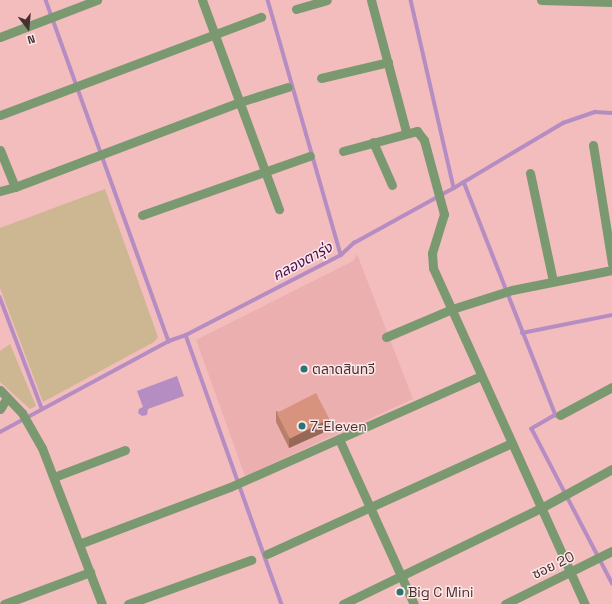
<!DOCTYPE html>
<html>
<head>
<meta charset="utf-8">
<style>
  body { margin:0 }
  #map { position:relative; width:612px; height:604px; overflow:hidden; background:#f3bdbd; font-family:"Space Grotesk","Noto Sans Thai",sans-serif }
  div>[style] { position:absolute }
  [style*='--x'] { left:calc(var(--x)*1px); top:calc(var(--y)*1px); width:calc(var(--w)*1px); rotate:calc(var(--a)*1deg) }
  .built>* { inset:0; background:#ecafb0 }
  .green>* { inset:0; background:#cdb692 }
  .water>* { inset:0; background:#b68dc3 }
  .stream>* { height:3.5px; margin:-1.75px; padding:0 1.75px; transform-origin:1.75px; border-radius:1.75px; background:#b68dc3 }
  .street>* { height:9px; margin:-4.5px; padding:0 4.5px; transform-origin:4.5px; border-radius:4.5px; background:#7b9971 }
  .wall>* { inset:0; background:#ba7e6c }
  .shaded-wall>* { inset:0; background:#976758 }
  .building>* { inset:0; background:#d8937e; transform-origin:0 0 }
  .dots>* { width:11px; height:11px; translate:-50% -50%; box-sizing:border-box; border:2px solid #fee7e7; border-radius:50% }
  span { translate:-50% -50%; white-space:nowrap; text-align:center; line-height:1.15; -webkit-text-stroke:3px #fee7e7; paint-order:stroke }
  .poi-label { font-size:14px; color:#463031 }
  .left { translate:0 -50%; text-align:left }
  .street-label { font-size:14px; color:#463031 }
  .water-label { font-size:15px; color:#430f52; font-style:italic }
  .north { position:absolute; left:8px; top:8px; width:40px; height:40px; -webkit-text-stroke:3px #fee7e7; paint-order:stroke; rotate:164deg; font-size:11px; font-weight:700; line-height:16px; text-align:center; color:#463031 }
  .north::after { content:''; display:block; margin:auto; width:14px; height:18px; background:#463031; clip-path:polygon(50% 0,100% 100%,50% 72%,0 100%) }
</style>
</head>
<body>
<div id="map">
  <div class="built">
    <div style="clip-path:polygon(357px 254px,413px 399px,245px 476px,196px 340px,353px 261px)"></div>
  </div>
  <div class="green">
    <div style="clip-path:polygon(105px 189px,158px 337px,154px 342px,43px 402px,0 288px,0 228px)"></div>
    <div style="clip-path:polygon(10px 344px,36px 406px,30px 409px,0 382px,0 351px)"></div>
  </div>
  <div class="water">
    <div style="clip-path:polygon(177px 376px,184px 396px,148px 409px,147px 415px,142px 416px,138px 413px,139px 409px,143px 407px,137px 391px)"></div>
  </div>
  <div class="stream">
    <div style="--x:46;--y:0;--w:363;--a:70.2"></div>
    <div style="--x:268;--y:0;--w:265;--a:74"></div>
    <div style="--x:411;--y:0;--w:193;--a:77.1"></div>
    <div style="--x:464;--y:182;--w:251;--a:68.5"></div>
    <div style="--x:556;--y:415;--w:28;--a:150"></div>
    <div style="--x:532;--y:429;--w:174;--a:62.5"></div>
    <div style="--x:0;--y:297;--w:119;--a:69.3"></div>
    <div style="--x:522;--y:333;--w:92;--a:-11.3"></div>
    <div style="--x:186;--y:335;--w:286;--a:70.4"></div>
    <div style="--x:0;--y:432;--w:192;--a:-28.3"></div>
    <div style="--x:169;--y:341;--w:18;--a:-19"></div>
    <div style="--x:186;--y:335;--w:174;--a:-27.3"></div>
    <div style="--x:341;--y:255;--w:18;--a:-43"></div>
    <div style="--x:354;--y:243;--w:114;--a:-28.8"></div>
    <div style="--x:454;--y:188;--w:127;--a:-30.8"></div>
    <div style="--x:563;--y:123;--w:34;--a:-19"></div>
    <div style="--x:595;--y:112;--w:17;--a:3"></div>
  </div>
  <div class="street">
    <div style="--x:202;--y:0;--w:223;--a:69.8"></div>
    <div style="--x:371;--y:0;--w:137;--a:75.1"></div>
    <div style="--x:541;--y:0;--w:71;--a:1.6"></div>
    <div style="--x:296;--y:9;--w:32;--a:-16"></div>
    <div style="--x:0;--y:37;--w:104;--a:-20.9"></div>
    <div style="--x:321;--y:78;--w:69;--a:-13.4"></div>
    <div style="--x:0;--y:115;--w:279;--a:-20.6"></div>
    <div style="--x:373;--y:142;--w:47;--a:66.2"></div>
    <div style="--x:593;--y:145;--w:120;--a:80.9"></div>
    <div style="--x:0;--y:150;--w:40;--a:68"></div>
    <div style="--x:15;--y:187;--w:16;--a:165"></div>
    <div style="--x:343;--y:151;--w:77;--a:-15.1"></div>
    <div style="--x:417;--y:131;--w:11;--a:52"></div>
    <div style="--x:424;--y:140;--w:77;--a:74.9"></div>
    <div style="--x:444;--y:214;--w:41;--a:107.1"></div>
    <div style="--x:432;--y:253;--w:15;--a:86"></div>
    <div style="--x:433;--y:268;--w:369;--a:65.7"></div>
    <div style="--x:530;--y:173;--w:110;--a:78"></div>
    <div style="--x:15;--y:187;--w:241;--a:-20.7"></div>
    <div style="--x:240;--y:102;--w:50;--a:-17.4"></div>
    <div style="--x:142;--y:215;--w:178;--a:-19.4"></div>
    <div style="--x:386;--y:337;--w:72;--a:-23"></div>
    <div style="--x:452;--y:309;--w:63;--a:-17.6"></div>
    <div style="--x:512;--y:290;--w:102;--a:-11.3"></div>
    <div style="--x:0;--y:390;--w:32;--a:46"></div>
    <div style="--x:22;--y:413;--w:40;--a:60.3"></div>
    <div style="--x:42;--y:448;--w:167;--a:69"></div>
    <div style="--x:0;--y:409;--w:13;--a:-58"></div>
    <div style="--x:560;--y:415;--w:59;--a:-28.3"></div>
    <div style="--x:339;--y:439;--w:181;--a:65.6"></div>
    <div style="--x:54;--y:477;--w:76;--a:-20.8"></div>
    <div style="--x:79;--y:544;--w:161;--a:-20.7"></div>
    <div style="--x:230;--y:487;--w:274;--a:-23.9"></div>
    <div style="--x:267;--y:554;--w:269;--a:-24.4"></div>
    <div style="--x:4;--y:604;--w:92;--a:-20.4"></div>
    <div style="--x:128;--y:604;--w:131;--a:-19.7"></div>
    <div style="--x:343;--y:604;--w:220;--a:-25.9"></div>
    <div style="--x:541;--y:508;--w:81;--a:-28.8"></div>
    <div style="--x:505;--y:604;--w:119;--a:-26.4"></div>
  </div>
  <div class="wall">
    <div style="clip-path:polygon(276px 411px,329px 430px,289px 448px,276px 422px)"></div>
  </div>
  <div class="shaded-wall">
    <div style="clip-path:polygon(329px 419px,329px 430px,289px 448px,289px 438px)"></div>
  </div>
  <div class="building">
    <div style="left:316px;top:393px;width:29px;height:44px;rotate:63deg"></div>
  </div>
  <div class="dots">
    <div style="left:304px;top:369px;background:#297476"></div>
    <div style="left:302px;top:426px;background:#297476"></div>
    <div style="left:400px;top:592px;background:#297476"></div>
  </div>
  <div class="poi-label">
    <span class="left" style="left:312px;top:369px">ตลาดสินทวี</span>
    <span class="left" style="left:310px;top:426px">7-Eleven</span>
    <span class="left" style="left:408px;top:592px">Big C Mini</span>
  </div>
  <div class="street-label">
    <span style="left:553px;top:565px;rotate:-26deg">ซอย 20</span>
  </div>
  <div class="water-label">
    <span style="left:302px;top:261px;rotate:-28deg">คลองตารุ่ง</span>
  </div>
  <div class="north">N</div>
</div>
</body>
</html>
